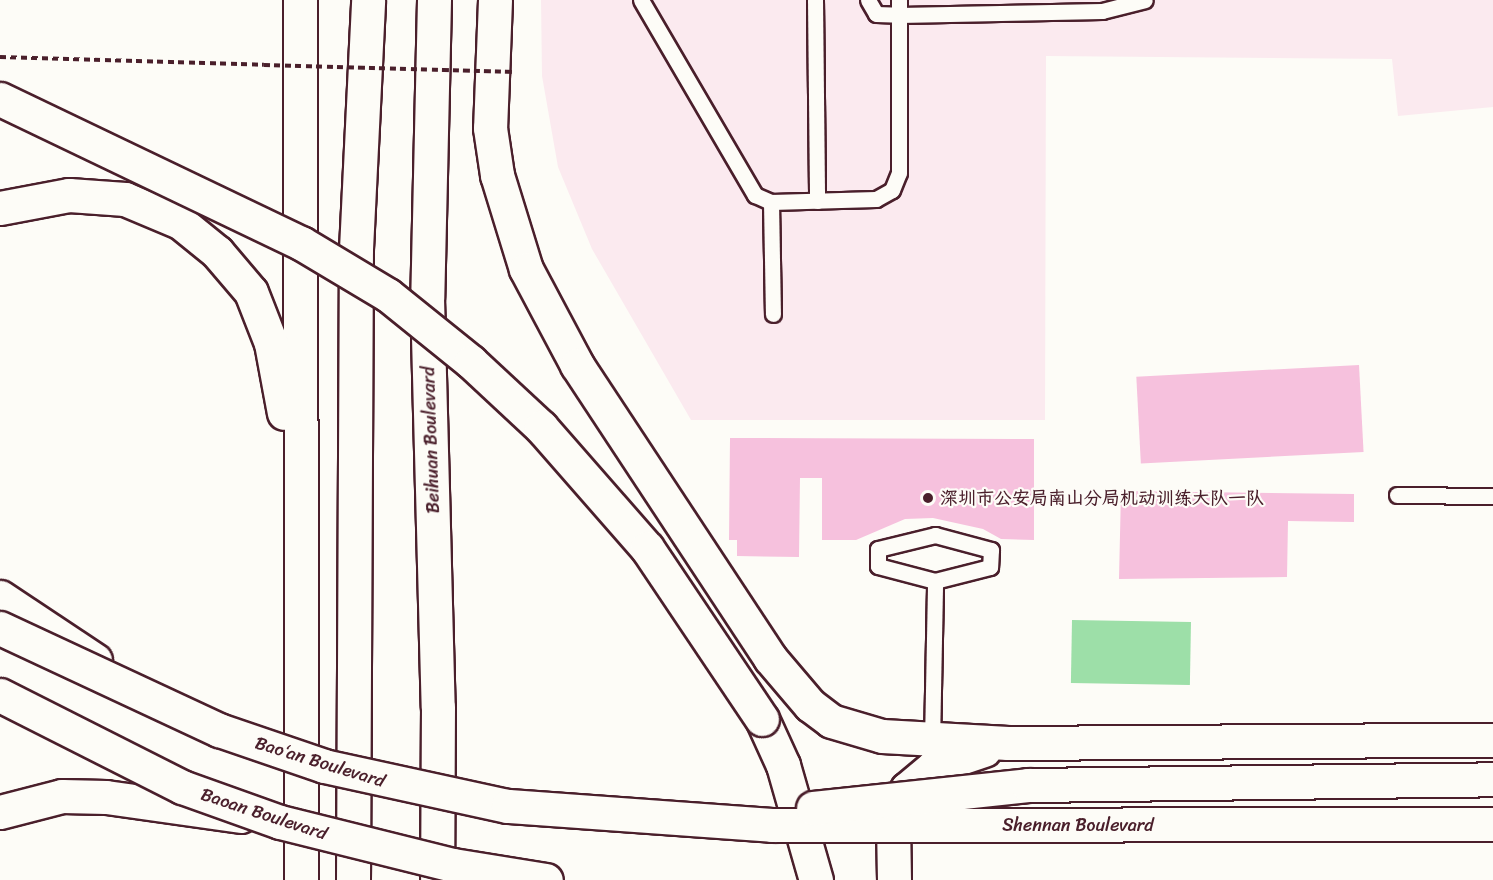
<!DOCTYPE html>
<html>
<head>
<meta charset="utf-8">
<style>
  body { margin:0 }
  #map { position:relative; width:1493px; height:880px; overflow:hidden; background:#fdfcf7; font-family:Sriracha,"LXGW WenKai TC",sans-serif }
  div>[style] { position:absolute }
  [style*='--x'] { left:calc(var(--x)*1px); top:calc(var(--y)*1px); width:calc(var(--w)*1px); rotate:calc(var(--a)*1deg) }
  .built>* { inset:0; background:#fbeaef }
  .green>* { inset:0; background:#9ddfa8; transform-origin:0 0 }
  .building>* { inset:0; background:#f6c1dd; transform-origin:0 0 }
  .path>* { height:4px; margin-top:-2px; transform-origin:0; background:repeating-linear-gradient(90deg,#4a1f2b 0 6px,transparent 0 10.5px) }
  .roads { filter:drop-shadow(2px 0 #4a1f2b) drop-shadow(-2px 0 #4a1f2b) drop-shadow(0 2px #4a1f2b) drop-shadow(0 -2px #4a1f2b) }
  .service>* { height:15px; margin:-7.5px; padding:0 7.5px; transform-origin:7.5px; border-radius:7.5px; background:#fdfcf7 }
  .primary>* { height:33px; margin:-16.5px; padding:0 16.5px; transform-origin:16.5px; border-radius:16.5px; background:#fdfcf7 }
  .path-bridge>* { height:4px; margin-top:-2px; transform-origin:0; background:repeating-linear-gradient(90deg,#4a1f2b 0 6px,transparent 0 10.5px) }
  .bridges { filter:drop-shadow(2px 0 #4a1f2b) drop-shadow(-2px 0 #4a1f2b) drop-shadow(0 2px #4a1f2b) drop-shadow(0 -2px #4a1f2b) }
  .primary-bridge>* { height:33px; margin:-16.5px; padding:0 16.5px; transform-origin:16.5px; border-radius:16.5px; background:#fdfcf7 }
  .dots>* { width:16px; height:16px; translate:-50% -50%; box-sizing:border-box; border:3px solid #fdfcf7; border-radius:50% }
  span { translate:-50% -50%; white-space:nowrap; text-align:center; line-height:1.15; -webkit-text-stroke:4.5px #fdfcf7; paint-order:stroke }
  .street-label { font-size:18px; color:#4a1f2b }
  .poi-label { font-size:18px; color:#4a1f2b; font-weight:700 }
  .left { translate:0 -50%; text-align:left }
</style>
</head>
<body>
<div id="map">
  <div class="built">
    <div style="clip-path:polygon(541px 0,1493px 0,1493px 107px,1398px 116px,1392px 59px,1046px 56px,1045px 420px,691px 420px,592px 249px,558px 167px,542px 76px)"></div>
  </div>
  <div class="green">
    <div style="left:1072px;top:620px;width:119px;height:63px;rotate:1deg"></div>
  </div>
  <div class="building">
    <div style="left:1359px;top:365px;width:87px;height:223px;rotate:87deg"></div>
    <div style="clip-path:polygon(730px 438px,1034px 439px,1034px 540px,1001px 539px,983px 529px,933px 518px,905px 519px,856px 540px,822px 540px,822px 478px,800px 478px,799px 557px,737px 556px,737px 540px,729px 540px)"></div>
    <div style="clip-path:polygon(1121px 491px,1354px 494px,1354px 522px,1288px 521px,1287px 577px,1119px 579px)"></div>
  </div>
  <div class="path">
    <div style="--x:0;--y:57;--w:264;--a:1.7"></div>
  </div>
  <div class="roads">
    <div class="service">
      <div style="--x:641;--y:0;--w:226;--a:59.7"></div>
      <div style="--x:755;--y:195;--w:17;--a:24"></div>
      <div style="--x:771;--y:202;--w:105;--a:-1.6"></div>
      <div style="--x:876;--y:199;--w:18;--a:-29"></div>
      <div style="--x:892;--y:190;--w:18;--a:-68"></div>
      <div style="--x:899;--y:173;--w:173;--a:-90"></div>
      <div style="--x:815;--y:0;--w:201;--a:89.4"></div>
      <div style="--x:868;--y:0;--w:16;--a:60"></div>
      <div style="--x:876;--y:14;--w:23;--a:2"></div>
      <div style="--x:899;--y:15;--w:203;--a:-1.1"></div>
      <div style="--x:1102;--y:11;--w:44;--a:-14.3"></div>
      <div style="--x:771;--y:202;--w:112;--a:89"></div>
      <div style="--x:1397;--y:495;--w:96;--a:0.6"></div>
      <div style="--x:935;--y:535;--w:58;--a:15"></div>
      <div style="--x:991;--y:550;--w:17;--a:93"></div>
      <div style="--x:990;--y:567;--w:57;--a:165.7"></div>
      <div style="--x:935;--y:581;--w:59;--a:-165.3"></div>
      <div style="--x:878;--y:566;--w:17;--a:-90"></div>
      <div style="--x:878;--y:549;--w:59;--a:-13.8"></div>
      <div style="--x:932;--y:743;--w:162;--a:-88.9"></div>
    </div>
    <div class="primary">
      <div style="--x:300;--y:0;--w:880;--a:89.93"></div>
      <div style="--x:434;--y:0;--w:298;--a:91.3"></div>
      <div style="--x:427;--y:298;--w:409;--a:88.5"></div>
      <div style="--x:438;--y:707;--w:173;--a:90.3"></div>
      <div style="--x:495;--y:0;--w:128;--a:92.2"></div>
      <div style="--x:490;--y:128;--w:48;--a:81.5"></div>
      <div style="--x:497;--y:175;--w:98;--a:72.9"></div>
      <div style="--x:526;--y:269;--w:109;--a:62"></div>
      <div style="--x:577;--y:365;--w:351;--a:56.6"></div>
      <div style="--x:770;--y:658;--w:62;--a:49.6"></div>
      <div style="--x:810;--y:705;--w:26;--a:37"></div>
      <div style="--x:831;--y:721;--w:53;--a:16.4"></div>
      <div style="--x:882;--y:736;--w:126;--a:3.2"></div>
      <div style="--x:1008;--y:743;--w:485;--a:-0.4"></div>
      <div style="--x:0;--y:208;--w:70;--a:-10.7"></div>
      <div style="--x:69;--y:195;--w:56;--a:4.1"></div>
      <div style="--x:125;--y:199;--w:60;--a:22.7"></div>
      <div style="--x:180;--y:222;--w:48;--a:39"></div>
      <div style="--x:217;--y:252;--w:52;--a:49.6"></div>
      <div style="--x:251;--y:292;--w:55;--a:68.6"></div>
      <div style="--x:271;--y:343;--w:71;--a:79.5"></div>
      <div style="--x:0;--y:597;--w:114;--a:33.6"></div>
      <div style="--x:762;--y:719;--w:51;--a:65.5"></div>
      <div style="--x:783;--y:765;--w:120;--a:74"></div>
      <div style="--x:0;--y:812;--w:64;--a:-14.5"></div>
      <div style="--x:62;--y:796;--w:44;--a:1.3"></div>
      <div style="--x:106;--y:797;--w:136;--a:8"></div>
      <div style="--x:353;--y:880;--w:631;--a:-89.73"></div>
      <div style="--x:356;--y:249;--w:249;--a:-87.2"></div>
      <div style="--x:894;--y:880;--w:60;--a:-91"></div>
      <div style="--x:893;--y:820;--w:34;--a:-66"></div>
      <div style="--x:907;--y:789;--w:34;--a:-40"></div>
      <div style="--x:933;--y:767;--w:54;--a:-18.4"></div>
    </div>
  </div>
  <div class="path-bridge">
    <div style="--x:264;--y:65;--w:252;--a:1.6"></div>
  </div>
  <div class="bridges">
    <div class="primary-bridge">
      <div style="--x:0;--y:99;--w:334;--a:25.6"></div>
      <div style="--x:301;--y:243;--w:101;--a:30.9"></div>
      <div style="--x:388;--y:295;--w:107;--a:38.9"></div>
      <div style="--x:471;--y:362;--w:96;--a:42.9"></div>
      <div style="--x:541;--y:427;--w:161;--a:48.8"></div>
      <div style="--x:647;--y:548;--w:206;--a:56.1"></div>
      <div style="--x:0;--y:628;--w:242;--a:25"></div>
      <div style="--x:219;--y:730;--w:111;--a:18.9"></div>
      <div style="--x:324;--y:766;--w:188;--a:12.3"></div>
      <div style="--x:508;--y:806;--w:265;--a:4.1"></div>
      <div style="--x:772;--y:825;--w:721;--a:-0.08"></div>
      <div style="--x:0;--y:695;--w:204;--a:26.8"></div>
      <div style="--x:182;--y:787;--w:104;--a:19.7"></div>
      <div style="--x:280;--y:822;--w:178;--a:14"></div>
      <div style="--x:453;--y:865;--w:94;--a:9.2"></div>
      <div style="--x:813;--y:808;--w:216;--a:-6.1"></div>
      <div style="--x:1028;--y:785;--w:465;--a:-0.7"></div>
    </div>
  </div>
  <div class="dots">
    <div style="left:928px;top:498px;background:#4a1f2b"></div>
  </div>
  <div class="street-label">
    <span style="left:431px;top:440px;rotate:-92deg">Beihuan Boulevard</span>
    <span style="left:320px;top:762px;rotate:17deg">Bao‘an Boulevard</span>
    <span style="left:264px;top:814px;rotate:18deg">Baoan Boulevard</span>
    <span style="left:1078px;top:825px">Shennan Boulevard</span>
  </div>
  <div class="poi-label">
    <span class="left" style="left:940px;top:498px">深圳市公安局南山分局机动训练大队一队</span>
  </div>
</div>
</body>
</html>
